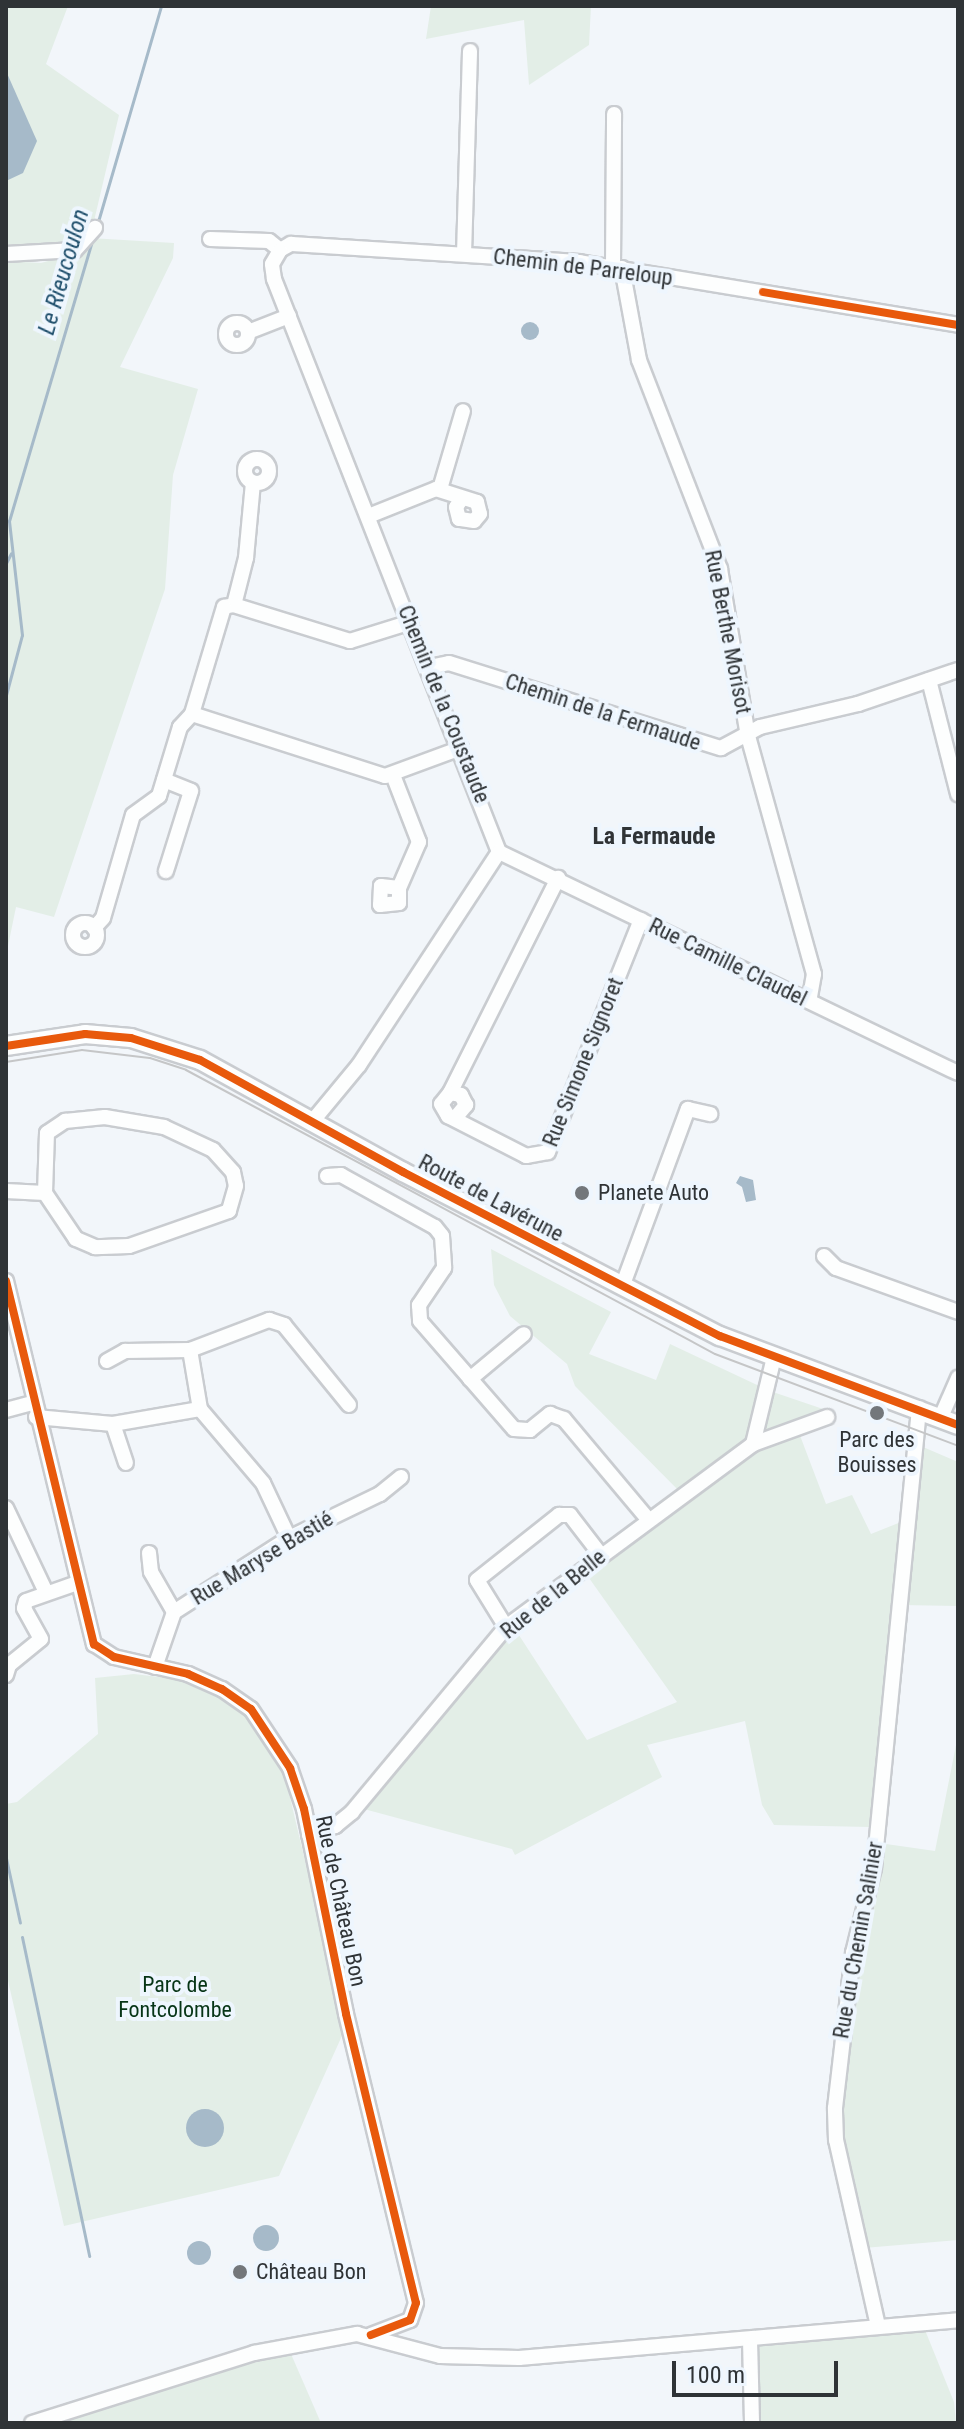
<!DOCTYPE html>
<html>
<head>
<meta charset="utf-8">
<style>
  body { margin:0 }
  #map { position:relative; width:964px; height:2429px; overflow:hidden; background:#f2f6fa; font-family:"Roboto Condensed",sans-serif }
  div>[style] { position:absolute }
  [style*='--x'] { left:calc(var(--x)*1px); top:calc(var(--y)*1px); width:calc(var(--w)*1px); rotate:calc(var(--a)*1deg) }
  .green>* { inset:0; background:#e3eee7 }
  .water>* { inset:0; background:#a6bac9 }
  .round { border-radius:50% }
  .stream>* { height:3px; margin:-1.5px; padding:0 1.5px; transform-origin:1.5px; border-radius:1.5px; background:#a6bac9 }
  .roads { filter:drop-shadow(2px 0 #c9ccd0) drop-shadow(-2px 0 #c9ccd0) drop-shadow(0 2px #c9ccd0) drop-shadow(0 -2px #c9ccd0) }
  .minor>* { height:14px; margin:-7px; padding:0 7px; transform-origin:7px; border-radius:7px; background:#fdfefe }
  .minor>.ring { margin:-7px; padding:0; box-sizing:content-box; background:none; border:14px solid #fdfefe; border-radius:50% }
  .major>* { height:18px; margin:-9px; padding:0 9px; transform-origin:9px; border-radius:9px; background:#fdfefe }
  .tram>* { height:2px; margin:-1px; padding:0 1px; transform-origin:1px; border-radius:1px; background:#c5c6c7 }
  .cycleway>* { height:8px; margin:-4px; padding:0 4px; transform-origin:4px; border-radius:4px; background:#e8590c }
  .dots>* { width:22px; height:22px; translate:-50% -50%; box-sizing:border-box; border:4px solid #eef6fe; border-radius:50% }
  span { translate:-50% -50%; white-space:nowrap; text-align:center; line-height:1.15; -webkit-text-stroke:8px #eef6fe; paint-order:stroke }
  .street-label { font-size:22px; color:#2f3336 }
  .poi-label { font-size:22px; color:#2f3336 }
  .left { translate:0 -50%; text-align:left }
  .park-label { font-size:22px; color:#073517 }
  .water-label { font-size:24px; color:#1f4f6c; font-style:italic }
  .neighbourhood-label { font-size:24px; color:#2f3336; font-weight:700 }
  .frame { position:absolute; inset:0; border:8px solid #2f3336; pointer-events:none }
  .scale { position:absolute; left:672px; top:2361px; width:166px; height:36px; box-sizing:border-box; border:4px solid #2f3336; border-top:0; padding-left:10px; font-size:24px; line-height:28px; white-space:nowrap; color:#2f3336; -webkit-text-stroke:6px #eef6fe; paint-order:stroke }
</style>
</head>
<body>
<div id="map">
  <div class="green">
    <div style="clip-path:polygon(6px 6px,68px 6px,46px 64px,119px 115px,90px 238px,174px 243px,173px 258px,120px 367px,198px 389px,173px 475px,165px 589px,54px 917px,16px 907px,6px 956px,6px 261px,41px 263px,74px 254px,6px 248px)"></div>
    <div style="clip-path:polygon(431px 6px,591px 6px,589px 45px,529px 85px,524px 20px,426px 39px)"></div>
    <div style="clip-path:polygon(491px 1249px,611px 1312px,589px 1354px,656px 1380px,670px 1344px,770px 1391px,826px 1410px,796px 1425px,826px 1504px,852px 1495px,871px 1534px,901px 1522px,870px 1827px,774px 1825px,762px 1805px,745px 1721px,647px 1745px,662px 1777px,515px 1855px,512px 1849px,364px 1809px,515px 1629px,587px 1740px,677px 1702px,589px 1578px,686px 1498px,575px 1386px,567px 1364px,510px 1316px,494px 1285px)"></div>
    <div style="clip-path:polygon(916px 1444px,958px 1462px,958px 1606px,900px 1605px)"></div>
    <div style="clip-path:polygon(134px 1674px,201px 1682px,245px 1710px,282px 1764px,345px 2029px,279px 2176px,64px 2226px,6px 1972px,6px 1804px,17px 1802px,98px 1734px,95px 1678px)"></div>
    <div style="clip-path:polygon(958px 1735px,958px 2240px,864px 2248px,838px 2110px,856px 1958px,886px 1844px,935px 1851px)"></div>
    <div style="clip-path:polygon(925px 2330px,954px 2402px,956px 2423px,755px 2423px,752px 2347px)"></div>
    <div style="clip-path:polygon(291px 2354px,321px 2423px,52px 2423px,198px 2376px)"></div>
  </div>
  <div class="water">
    <div style="clip-path:polygon(6px 71px,37px 141px,23px 173px,6px 181px)"></div>
    <div class="round" style="left:521px;top:322px;width:18px;height:18px"></div>
    <div style="clip-path:polygon(740px 1176px,753px 1180px,756px 1200px,746px 1202px,742px 1187px,736px 1183px)"></div>
    <div class="round" style="left:186px;top:2109px;width:38px;height:38px"></div>
    <div class="round" style="left:253px;top:2225px;width:26px;height:26px"></div>
    <div class="round" style="left:187px;top:2241px;width:24px;height:24px"></div>
  </div>
  <div class="stream">
    <div style="--x:97;--y:225;--w:228;--a:-73.7"></div>
    <div style="--x:6;--y:563;--w:11;--a:-63"></div>
    <div style="--x:6;--y:695;--w:62;--a:-75.1"></div>
    <div style="--x:22;--y:635;--w:115;--a:-96.5"></div>
    <div style="--x:9;--y:521;--w:293;--a:-73.5"></div>
    <div style="--x:6;--y:1858;--w:66;--a:77.8"></div>
    <div style="--x:22;--y:1937;--w:326;--a:78.1"></div>
  </div>
  <div class="roads">
    <div class="minor">
      <div style="--x:210;--y:239;--w:59;--a:1.9"></div>
      <div style="--x:269;--y:241;--w:14;--a:39"></div>
      <div style="--x:6;--y:254;--w:69;--a:-3.3"></div>
      <div style="--x:75;--y:250;--w:30;--a:-48"></div>
      <div style="--x:464;--y:254;--w:203;--a:-88.3"></div>
      <div style="--x:613;--y:267;--w:153;--a:-89.6"></div>
      <div style="--x:622;--y:268;--w:94;--a:79.5"></div>
      <div style="--x:639;--y:360;--w:224;--a:68.8"></div>
      <div style="--x:720;--y:569;--w:169;--a:80.5"></div>
      <div style="--x:748;--y:736;--w:247;--a:74.5"></div>
      <div style="--x:814;--y:974;--w:27;--a:100"></div>
      <div class="ring" style="left:226px;top:323px;width:8px;height:8px"></div>
      <div style="--x:248;--y:332;--w:44;--a:-21.3"></div>
      <div class="ring" style="left:245px;top:459px;width:10px;height:10px"></div>
      <div style="--x:440;--y:489;--w:81;--a:-73.6"></div>
      <div style="--x:371;--y:515;--w:70;--a:-21.8"></div>
      <div style="--x:436;--y:489;--w:43;--a:17.6"></div>
      <div style="--x:477;--y:502;--w:12;--a:76"></div>
      <div style="--x:480;--y:514;--w:9;--a:131"></div>
      <div style="--x:474;--y:521;--w:15;--a:-172"></div>
      <div style="--x:459;--y:519;--w:12;--a:-104"></div>
      <div style="--x:456;--y:507;--w:9;--a:-54"></div>
      <div style="--x:234;--y:605;--w:49;--a:-75.7"></div>
      <div style="--x:246;--y:558;--w:75;--a:-84.7"></div>
      <div style="--x:411;--y:622;--w:64;--a:162.7"></div>
      <div style="--x:350;--y:641;--w:121;--a:-162.8"></div>
      <div style="--x:234;--y:605;--w:10;--a:169"></div>
      <div style="--x:224;--y:607;--w:112;--a:106.7"></div>
      <div style="--x:192;--y:714;--w:203;--a:17.8"></div>
      <div style="--x:385;--y:776;--w:81;--a:-20.2"></div>
      <div style="--x:429;--y:667;--w:20;--a:-11"></div>
      <div style="--x:449;--y:663;--w:285;--a:17.4"></div>
      <div style="--x:721;--y:748;--w:44;--a:-28.3"></div>
      <div style="--x:760;--y:727;--w:101;--a:-13.2"></div>
      <div style="--x:858;--y:704;--w:106;--a:-18.8"></div>
      <div style="--x:929;--y:680;--w:118;--a:75.7"></div>
      <div style="--x:393;--y:775;--w:72;--a:68.8"></div>
      <div style="--x:419;--y:842;--w:50;--a:113.5"></div>
      <div style="--x:399;--y:888;--w:15;--a:90"></div>
      <div style="--x:399;--y:903;--w:19;--a:174"></div>
      <div style="--x:380;--y:905;--w:19;--a:-87"></div>
      <div style="--x:381;--y:886;--w:18;--a:6"></div>
      <div style="--x:164;--y:780;--w:29;--a:22"></div>
      <div style="--x:191;--y:791;--w:84;--a:107.4"></div>
      <div style="--x:499;--y:852;--w:616;--a:-111.44"></div>
      <div style="--x:274;--y:279;--w:15;--a:-98"></div>
      <div style="--x:272;--y:264;--w:16;--a:-60"></div>
      <div style="--x:280;--y:250;--w:13;--a:-29"></div>
      <div style="--x:291;--y:244;--w:289;--a:3.6"></div>
      <div style="--x:579;--y:262;--w:384;--a:9.4"></div>
      <div style="--x:499;--y:852;--w:509;--a:25.71"></div>
      <div class="ring" style="left:73px;top:923px;width:10px;height:10px"></div>
      <div style="--x:94;--y:928;--w:13;--a:-48"></div>
      <div style="--x:103;--y:918;--w:107;--a:-73.8"></div>
      <div style="--x:133;--y:815;--w:32;--a:-36"></div>
      <div style="--x:159;--y:796;--w:72;--a:-73.1"></div>
      <div style="--x:180;--y:727;--w:18;--a:-47"></div>
      <div style="--x:450;--y:1093;--w:241;--a:-63.3"></div>
      <div style="--x:105;--y:1117;--w:60;--a:9.6"></div>
      <div style="--x:164;--y:1127;--w:54;--a:25.1"></div>
      <div style="--x:213;--y:1150;--w:30;--a:48"></div>
      <div style="--x:233;--y:1172;--w:14;--a:78"></div>
      <div style="--x:236;--y:1186;--w:26;--a:106"></div>
      <div style="--x:229;--y:1211;--w:106;--a:160.7"></div>
      <div style="--x:129;--y:1246;--w:34;--a:178"></div>
      <div style="--x:95;--y:1247;--w:21;--a:-157"></div>
      <div style="--x:76;--y:1239;--w:55;--a:-124"></div>
      <div style="--x:45;--y:1193;--w:60;--a:-88.1"></div>
      <div style="--x:47;--y:1133;--w:22;--a:-34"></div>
      <div style="--x:65;--y:1121;--w:40;--a:-5.7"></div>
      <div style="--x:456;--y:1117;--w:16;--a:-50"></div>
      <div style="--x:466;--y:1105;--w:11;--a:-117"></div>
      <div style="--x:461;--y:1095;--w:11;--a:-170"></div>
      <div style="--x:450;--y:1093;--w:14;--a:129"></div>
      <div style="--x:441;--y:1104;--w:14;--a:60"></div>
      <div style="--x:448;--y:1116;--w:88;--a:27.1"></div>
      <div style="--x:526;--y:1156;--w:22;--a:-10"></div>
      <div style="--x:548;--y:1152;--w:250;--a:-68.2"></div>
      <div style="--x:311;--y:1123;--w:75;--a:-50.4"></div>
      <div style="--x:359;--y:1065;--w:255;--a:-56.7"></div>
      <div style="--x:327;--y:1176;--w:14;--a:-4"></div>
      <div style="--x:341;--y:1175;--w:107;--a:29"></div>
      <div style="--x:435;--y:1227;--w:11;--a:52"></div>
      <div style="--x:442;--y:1236;--w:32;--a:86"></div>
      <div style="--x:444;--y:1268;--w:45;--a:124"></div>
      <div style="--x:419;--y:1305;--w:16;--a:86"></div>
      <div style="--x:420;--y:1321;--w:143;--a:49"></div>
      <div style="--x:514;--y:1429;--w:16;--a:4"></div>
      <div style="--x:530;--y:1430;--w:26;--a:-39"></div>
      <div style="--x:550;--y:1414;--w:15;--a:20"></div>
      <div style="--x:564;--y:1419;--w:129;--a:50"></div>
      <div style="--x:6;--y:1191;--w:39;--a:3"></div>
      <div style="--x:824;--y:1256;--w:17;--a:45"></div>
      <div style="--x:836;--y:1268;--w:130;--a:19.8"></div>
      <div style="--x:6;--y:1281;--w:374;--a:76.4"></div>
      <div style="--x:94;--y:1644;--w:24;--a:33"></div>
      <div style="--x:114;--y:1657;--w:76;--a:12.9"></div>
      <div style="--x:188;--y:1674;--w:37;--a:24"></div>
      <div style="--x:222;--y:1689;--w:35;--a:35"></div>
      <div style="--x:251;--y:1709;--w:71;--a:56.5"></div>
      <div style="--x:290;--y:1768;--w:43;--a:71.1"></div>
      <div style="--x:304;--y:1809;--w:209;--a:78.4"></div>
      <div style="--x:346;--y:2014;--w:297;--a:76.4"></div>
      <div style="--x:416;--y:2303;--w:18;--a:109"></div>
      <div style="--x:410;--y:2320;--w:42;--a:159"></div>
      <div style="--x:622;--y:1287;--w:190;--a:-69.7"></div>
      <div style="--x:688;--y:1109;--w:23;--a:13"></div>
      <div style="--x:107;--y:1361;--w:21;--a:-29"></div>
      <div style="--x:125;--y:1351;--w:65;--a:-0.9"></div>
      <div style="--x:470;--y:1379;--w:70;--a:-39.8"></div>
      <div style="--x:200;--y:1409;--w:60;--a:-99.6"></div>
      <div style="--x:190;--y:1350;--w:85;--a:-20.8"></div>
      <div style="--x:269;--y:1320;--w:16;--a:18"></div>
      <div style="--x:284;--y:1325;--w:103;--a:50.9"></div>
      <div style="--x:6;--y:1410;--w:27;--a:-15"></div>
      <div style="--x:36;--y:1417;--w:77;--a:5.2"></div>
      <div style="--x:113;--y:1424;--w:88;--a:-9.8"></div>
      <div style="--x:200;--y:1409;--w:97;--a:49.6"></div>
      <div style="--x:263;--y:1483;--w:61;--a:64.7"></div>
      <div style="--x:941;--y:1417;--w:43;--a:-66.4"></div>
      <div style="--x:113;--y:1424;--w:41;--a:71.6"></div>
      <div style="--x:753;--y:1444;--w:79;--a:-20"></div>
      <div style="--x:6;--y:1508;--w:91;--a:64.6"></div>
      <div style="--x:149;--y:1553;--w:19;--a:84"></div>
      <div style="--x:151;--y:1572;--w:46;--a:60.1"></div>
      <div style="--x:506;--y:1627;--w:55;--a:-121.7"></div>
      <div style="--x:477;--y:1580;--w:105;--a:-38.4"></div>
      <div style="--x:559;--y:1515;--w:11;--a:0"></div>
      <div style="--x:570;--y:1515;--w:49;--a:52.4"></div>
      <div style="--x:155;--y:1667;--w:58;--a:-70.9"></div>
      <div style="--x:174;--y:1612;--w:137;--a:-32.8"></div>
      <div style="--x:289;--y:1538;--w:101;--a:-25.8"></div>
      <div style="--x:380;--y:1494;--w:27;--a:-39"></div>
      <div style="--x:6;--y:1675;--w:10;--a:-73"></div>
      <div style="--x:9;--y:1665;--w:41;--a:-39.1"></div>
      <div style="--x:41;--y:1639;--w:35;--a:-119"></div>
      <div style="--x:24;--y:1608;--w:7;--a:-74"></div>
      <div style="--x:26;--y:1601;--w:54;--a:-19.4"></div>
      <div style="--x:309;--y:1835;--w:28;--a:-19"></div>
      <div style="--x:335;--y:1826;--w:22;--a:-39"></div>
      <div style="--x:352;--y:1812;--w:241;--a:-50.2"></div>
      <div style="--x:506;--y:1627;--w:307;--a:-36.5"></div>
      <div style="--x:753;--y:1444;--w:89;--a:-76.4"></div>
      <div style="--x:878;--y:2326;--w:191;--a:-102.7"></div>
      <div style="--x:836;--y:2140;--w:32;--a:-92"></div>
      <div style="--x:835;--y:2108;--w:156;--a:-83.4"></div>
      <div style="--x:853;--y:1953;--w:88;--a:-76.1"></div>
      <div style="--x:874;--y:1868;--w:462;--a:-84.4"></div>
      <div style="--x:750;--y:2340;--w:83;--a:88.6"></div>
      <div style="--x:32;--y:2423;--w:233;--a:-17.5"></div>
      <div style="--x:254;--y:2353;--w:105;--a:-10.5"></div>
      <div style="--x:357;--y:2334;--w:86;--a:14.8"></div>
      <div style="--x:440;--y:2356;--w:79;--a:1.5"></div>
      <div style="--x:519;--y:2358;--w:441;--a:-4.9"></div>
    </div>
    <div class="major">
      <div style="--x:6;--y:1046;--w:80;--a:-8.6"></div>
      <div style="--x:85;--y:1034;--w:46;--a:5"></div>
      <div style="--x:131;--y:1038;--w:72;--a:17.7"></div>
      <div style="--x:200;--y:1060;--w:232;--a:28.9"></div>
      <div style="--x:403;--y:1172;--w:357;--a:27.4"></div>
      <div style="--x:720;--y:1336;--w:254;--a:20.5"></div>
    </div>
  </div>
  <div class="tram">
    <div style="--x:6;--y:1062;--w:77;--a:-9"></div>
    <div style="--x:82;--y:1050;--w:68;--a:6.7"></div>
    <div style="--x:150;--y:1058;--w:38;--a:18"></div>
    <div style="--x:186;--y:1070;--w:600;--a:28.23"></div>
    <div style="--x:715;--y:1354;--w:260;--a:20.7"></div>
  </div>
  <div class="cycleway">
    <div style="--x:763;--y:292;--w:198;--a:9.6"></div>
    <div style="--x:6;--y:1046;--w:80;--a:-8.6"></div>
    <div style="--x:85;--y:1034;--w:46;--a:5"></div>
    <div style="--x:131;--y:1038;--w:72;--a:17.7"></div>
    <div style="--x:200;--y:1060;--w:232;--a:28.9"></div>
    <div style="--x:403;--y:1172;--w:357;--a:27.4"></div>
    <div style="--x:720;--y:1336;--w:254;--a:20.5"></div>
    <div style="--x:6;--y:1281;--w:374;--a:76.4"></div>
    <div style="--x:94;--y:1644;--w:24;--a:33"></div>
    <div style="--x:114;--y:1657;--w:76;--a:12.9"></div>
    <div style="--x:188;--y:1674;--w:37;--a:24"></div>
    <div style="--x:222;--y:1689;--w:35;--a:35"></div>
    <div style="--x:251;--y:1709;--w:71;--a:56.5"></div>
    <div style="--x:290;--y:1768;--w:43;--a:71.1"></div>
    <div style="--x:304;--y:1809;--w:209;--a:78.4"></div>
    <div style="--x:346;--y:2014;--w:297;--a:76.4"></div>
    <div style="--x:416;--y:2303;--w:18;--a:109"></div>
    <div style="--x:410;--y:2320;--w:42;--a:159"></div>
  </div>
  <div class="dots">
    <div style="left:582px;top:1193px;background:#73777b"></div>
    <div style="left:877px;top:1413px;background:#73777b"></div>
    <div style="left:240px;top:2272px;background:#73777b"></div>
  </div>
  <div class="street-label">
    <span style="left:583px;top:267px;rotate:7deg">Chemin de Parreloup</span>
    <span style="left:728px;top:632px;rotate:79deg">Rue Berthe Morisot</span>
    <span style="left:444px;top:704px;rotate:68deg">Chemin de la Coustaude</span>
    <span style="left:603px;top:712px;rotate:18deg">Chemin de la Fermaude</span>
    <span style="left:728px;top:962px;rotate:26deg">Rue Camille Claudel</span>
    <span style="left:583px;top:1062px;rotate:-68deg">Rue Simone Signoret</span>
    <span style="left:491px;top:1198px;rotate:28deg">Route de Lavérune</span>
    <span style="left:262px;top:1558px;rotate:-31deg">Rue Maryse Bastié</span>
    <span style="left:553px;top:1594px;rotate:-39deg">Rue de la Belle</span>
    <span style="left:341px;top:1901px;rotate:78deg">Rue de Château Bon</span>
    <span style="left:858px;top:1940px;rotate:-80deg">Rue du Chemin Salinier</span>
  </div>
  <div class="poi-label">
    <span class="left" style="left:598px;top:1193px">Planete Auto</span>
    <span style="left:877px;top:1452px">Parc des<br>Bouisses</span>
    <span class="left" style="left:256px;top:2272px">Château Bon</span>
  </div>
  <div class="park-label">
    <span style="left:175px;top:1997px">Parc de<br>Fontcolombe</span>
  </div>
  <div class="water-label">
    <span style="left:64px;top:272px;rotate:-74deg">Le Rieucoulon</span>
  </div>
  <div class="neighbourhood-label">
    <span style="left:654px;top:837px">La Fermaude</span>
  </div>
  <div class="frame"></div>
  <div class="scale">100 m</div>
</div>
</body>
</html>
